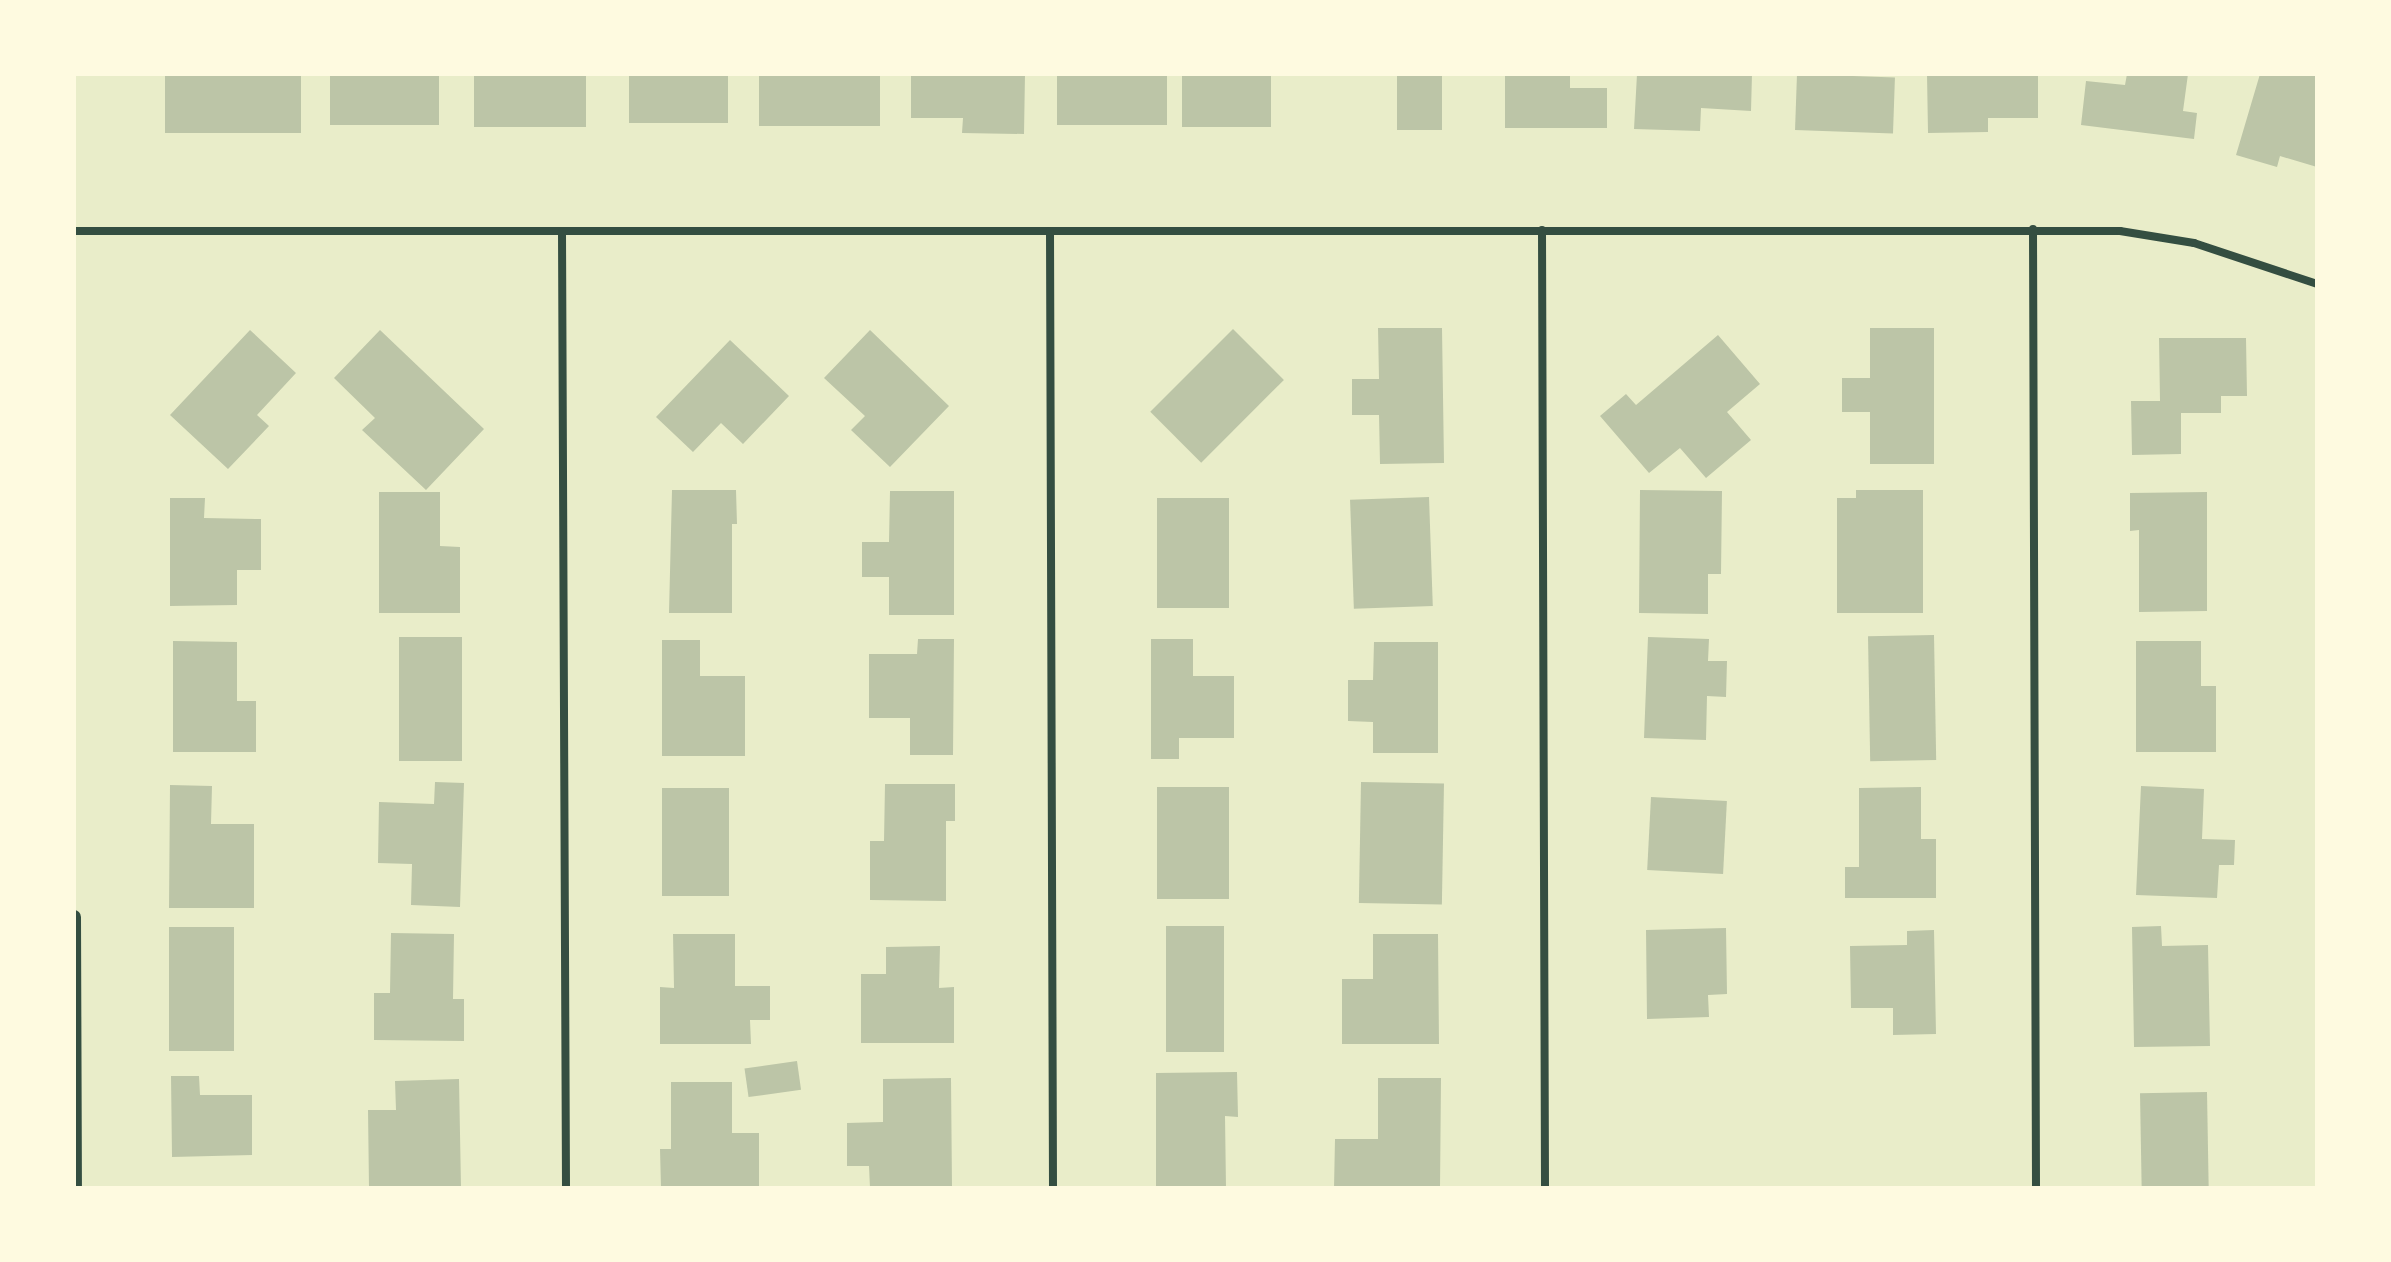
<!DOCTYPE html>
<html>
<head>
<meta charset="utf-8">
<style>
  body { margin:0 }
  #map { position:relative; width:2391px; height:1262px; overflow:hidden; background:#e9edc9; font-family:Poppins,sans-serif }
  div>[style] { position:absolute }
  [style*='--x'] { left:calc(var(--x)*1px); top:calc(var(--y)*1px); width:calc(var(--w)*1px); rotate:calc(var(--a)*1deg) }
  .building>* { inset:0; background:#bcc5a7; transform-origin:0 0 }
  .minor>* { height:8px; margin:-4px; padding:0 4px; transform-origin:4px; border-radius:4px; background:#344e41 }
  .tertiary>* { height:14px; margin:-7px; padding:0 7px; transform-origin:7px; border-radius:7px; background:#344e41 }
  span { translate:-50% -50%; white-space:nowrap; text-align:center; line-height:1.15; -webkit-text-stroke:7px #fefae0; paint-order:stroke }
  .frame { position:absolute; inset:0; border:76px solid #fefae0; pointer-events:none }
</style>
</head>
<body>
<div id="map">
  <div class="building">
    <div style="left:165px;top:74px;width:136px;height:59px"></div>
    <div style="left:330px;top:74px;width:109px;height:51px"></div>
    <div style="left:474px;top:74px;width:112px;height:53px"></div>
    <div style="left:629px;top:74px;width:99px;height:49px"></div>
    <div style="left:759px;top:74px;width:121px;height:52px"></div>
    <div style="clip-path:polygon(911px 74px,1025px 74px,1024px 134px,962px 133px,963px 118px,911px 118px)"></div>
    <div style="left:1057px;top:74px;width:110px;height:51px"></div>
    <div style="left:1182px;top:74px;width:89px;height:53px"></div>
    <div style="left:1397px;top:74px;width:45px;height:56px"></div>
    <div style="clip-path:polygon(1505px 74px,1570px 74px,1570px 88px,1607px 88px,1607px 128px,1505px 128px)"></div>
    <div style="clip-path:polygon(1637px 74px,1752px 74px,1751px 111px,1701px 108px,1700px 131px,1634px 129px)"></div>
    <div style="left:1797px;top:74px;width:98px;height:56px;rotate:2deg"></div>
    <div style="clip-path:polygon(1927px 74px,2038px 74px,2038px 118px,1988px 118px,1988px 132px,1928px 133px)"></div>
    <div style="clip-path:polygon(2127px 74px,2188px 74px,2183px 111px,2197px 113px,2194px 139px,2081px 125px,2086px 81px,2125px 85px)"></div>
    <div style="clip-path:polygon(2260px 74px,2317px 74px,2317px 167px,2280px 156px,2277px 167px,2236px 155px)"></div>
    <div style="clip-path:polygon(1378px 328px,1442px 328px,1444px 463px,1380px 464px,1379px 415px,1352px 415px,1352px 379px,1379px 379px)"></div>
    <div style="clip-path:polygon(1870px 328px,1934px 328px,1934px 464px,1870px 464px,1870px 412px,1842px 412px,1842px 378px,1870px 378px)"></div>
    <div style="left:1233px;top:329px;width:72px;height:117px;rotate:45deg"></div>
    <div style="clip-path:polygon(250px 330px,296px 373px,257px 415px,269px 426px,228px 469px,170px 415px)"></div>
    <div style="clip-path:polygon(380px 330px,484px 429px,426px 490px,362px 430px,375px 418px,334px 378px)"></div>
    <div style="clip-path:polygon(870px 330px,949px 406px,890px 467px,851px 430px,865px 416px,824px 378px)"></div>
    <div style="clip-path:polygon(1718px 335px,1760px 384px,1727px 412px,1751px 440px,1706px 478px,1680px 448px,1649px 473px,1600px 416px,1626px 394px,1636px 405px)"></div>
    <div style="clip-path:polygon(2159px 338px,2246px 338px,2247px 396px,2221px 396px,2221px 413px,2181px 413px,2181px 454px,2132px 455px,2131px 401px,2160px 401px)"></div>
    <div style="clip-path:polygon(730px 340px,789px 396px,743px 444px,721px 423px,693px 452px,656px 417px)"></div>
    <div style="clip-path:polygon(672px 490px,736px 490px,737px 524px,732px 524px,732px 613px,669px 613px)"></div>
    <div style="clip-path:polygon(1640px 490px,1722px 491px,1721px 574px,1708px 574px,1708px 614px,1639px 613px)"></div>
    <div style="clip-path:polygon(1856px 490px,1923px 490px,1923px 613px,1837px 613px,1837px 498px,1856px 498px)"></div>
    <div style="clip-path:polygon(890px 491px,954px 491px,954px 615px,889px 615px,889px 577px,862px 577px,862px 542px,889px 542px)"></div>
    <div style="clip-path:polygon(379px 492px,440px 492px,440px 546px,460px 547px,460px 613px,379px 613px)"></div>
    <div style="clip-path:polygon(2207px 492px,2207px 611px,2139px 612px,2139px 530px,2130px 531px,2130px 493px)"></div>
    <div style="left:1429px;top:497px;width:109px;height:79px;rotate:88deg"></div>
    <div style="clip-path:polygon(170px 498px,205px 498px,204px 518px,261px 519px,261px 570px,237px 570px,237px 605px,170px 606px)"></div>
    <div style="left:1157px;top:498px;width:72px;height:110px"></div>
    <div style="left:1934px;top:635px;width:125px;height:66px;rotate:89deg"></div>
    <div style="left:399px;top:637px;width:63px;height:124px"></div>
    <div style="clip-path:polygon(1648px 637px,1709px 639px,1708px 661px,1727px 661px,1726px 697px,1707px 696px,1706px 740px,1644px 738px)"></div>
    <div style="clip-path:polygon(918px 639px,954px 639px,953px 755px,910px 755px,910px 718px,869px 718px,869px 654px,917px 654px)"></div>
    <div style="clip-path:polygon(1151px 639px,1193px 639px,1193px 676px,1234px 676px,1234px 738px,1179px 738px,1179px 759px,1151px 759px)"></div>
    <div style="clip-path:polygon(662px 640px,700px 640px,700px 676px,745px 676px,745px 756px,662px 756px)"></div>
    <div style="clip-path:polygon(173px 641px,237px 642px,237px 701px,256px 701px,256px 752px,173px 752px)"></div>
    <div style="clip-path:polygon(2136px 641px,2201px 641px,2201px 686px,2216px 686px,2216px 752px,2136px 752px)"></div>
    <div style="clip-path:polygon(1374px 642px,1438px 642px,1438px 753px,1373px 753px,1373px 722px,1348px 721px,1348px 680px,1373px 680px)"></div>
    <div style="clip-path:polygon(435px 782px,464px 783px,460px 907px,411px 905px,412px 864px,378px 863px,379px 802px,434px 804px)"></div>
    <div style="left:1361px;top:782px;width:83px;height:121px;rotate:1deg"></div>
    <div style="clip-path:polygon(885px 784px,955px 784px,955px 821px,946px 821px,946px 901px,870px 900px,870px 841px,884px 841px)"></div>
    <div style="clip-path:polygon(170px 785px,212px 786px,211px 824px,254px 824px,254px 908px,169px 908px)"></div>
    <div style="clip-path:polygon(2141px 786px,2204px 789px,2202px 839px,2235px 840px,2234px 865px,2219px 865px,2217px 898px,2136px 895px)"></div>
    <div style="left:1157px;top:787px;width:72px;height:112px"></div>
    <div style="clip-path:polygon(1921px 787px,1921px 839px,1936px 839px,1936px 898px,1845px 898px,1845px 867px,1859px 867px,1859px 788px)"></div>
    <div style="left:662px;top:788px;width:67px;height:108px"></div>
    <div style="left:1651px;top:797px;width:76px;height:73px;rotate:3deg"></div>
    <div style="left:1224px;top:926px;width:126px;height:58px;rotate:90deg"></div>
    <div style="clip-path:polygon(2161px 926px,2162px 946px,2208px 945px,2210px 1046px,2134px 1047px,2132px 927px)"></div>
    <div style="left:169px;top:927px;width:65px;height:124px"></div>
    <div style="clip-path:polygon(1726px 928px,1727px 994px,1708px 995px,1709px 1017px,1647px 1019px,1646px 930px)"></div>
    <div style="clip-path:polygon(1934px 930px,1936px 1034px,1893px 1035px,1893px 1008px,1851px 1008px,1850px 946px,1907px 945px,1907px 931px)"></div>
    <div style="clip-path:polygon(391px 933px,454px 934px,453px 999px,464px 999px,464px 1041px,374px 1040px,374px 993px,390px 993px)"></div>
    <div style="clip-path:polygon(673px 934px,735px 934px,735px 986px,770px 986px,770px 1020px,750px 1020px,751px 1044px,660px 1044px,660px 987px,674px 988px)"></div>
    <div style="clip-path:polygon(1373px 934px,1438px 934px,1439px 1044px,1342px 1044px,1342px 979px,1373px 979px)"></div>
    <div style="clip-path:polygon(940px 946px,939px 988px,954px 987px,954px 1043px,861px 1043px,861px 974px,886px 974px,886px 947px)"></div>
    <div style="left:797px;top:1061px;width:29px;height:53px;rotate:82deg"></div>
    <div style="clip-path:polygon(1237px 1072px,1238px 1117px,1225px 1116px,1226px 1188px,1156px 1188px,1156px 1073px)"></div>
    <div style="clip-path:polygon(171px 1076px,199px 1076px,200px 1095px,252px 1095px,252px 1155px,172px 1157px)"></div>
    <div style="clip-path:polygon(951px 1078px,952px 1188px,870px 1188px,869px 1166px,847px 1166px,847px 1123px,883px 1122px,883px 1079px)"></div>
    <div style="clip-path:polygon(1378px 1078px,1441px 1078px,1440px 1188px,1334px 1188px,1335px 1139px,1378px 1139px)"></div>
    <div style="clip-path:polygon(459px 1079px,461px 1188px,369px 1188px,368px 1110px,396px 1110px,395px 1081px)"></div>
    <div style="clip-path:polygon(671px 1082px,732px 1082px,732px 1133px,759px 1133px,759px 1188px,661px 1188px,660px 1149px,671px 1149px)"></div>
    <div style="left:2207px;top:1092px;width:96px;height:67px;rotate:89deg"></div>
  </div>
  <div class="minor">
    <div style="--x:2033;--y:229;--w:959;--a:89.82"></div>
    <div style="--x:1542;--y:230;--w:958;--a:89.82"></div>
    <div style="--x:74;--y:231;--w:2046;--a:0"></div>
    <div style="--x:2120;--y:231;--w:75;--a:9.2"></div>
    <div style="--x:2194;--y:243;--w:130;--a:18.4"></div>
    <div style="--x:1050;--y:231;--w:957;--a:89.82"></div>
    <div style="--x:562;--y:232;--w:956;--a:89.76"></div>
  </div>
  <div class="tertiary">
    <div style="--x:74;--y:917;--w:271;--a:89.8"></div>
  </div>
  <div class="frame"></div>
</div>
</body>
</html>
